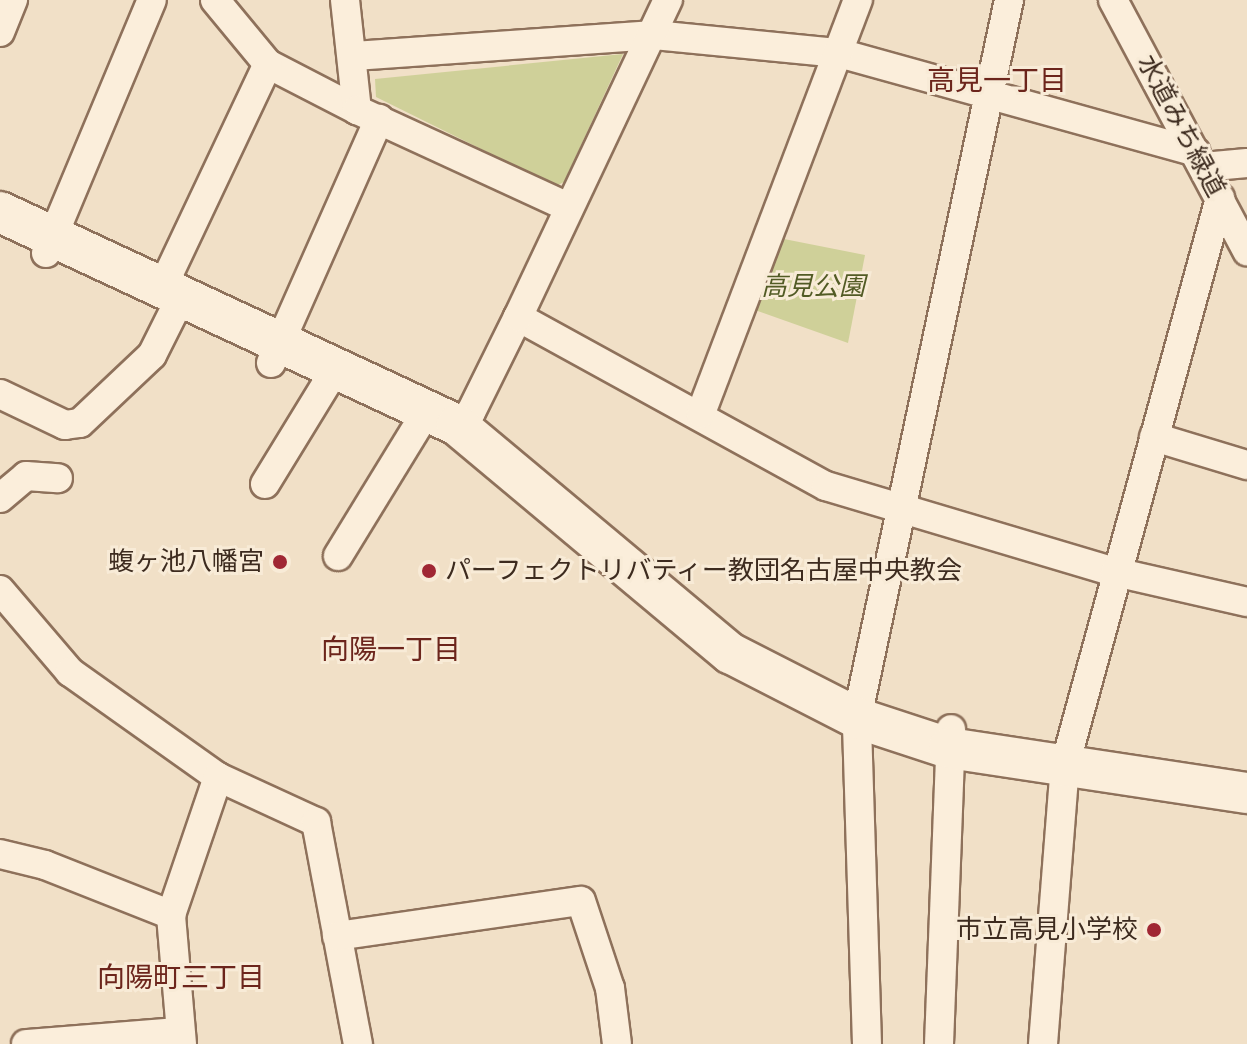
<!DOCTYPE html>
<html>
<head>
<meta charset="utf-8">
<style>
  body { margin:0 }
  #map { position:relative; width:1247px; height:1044px; overflow:hidden; background:#f1e0c7; font-family:"Crimson Pro","Noto Sans JP",serif }
  div>[style] { position:absolute }
  [style*='--x'] { left:calc(var(--x)*1px); top:calc(var(--y)*1px); width:calc(var(--w)*1px); rotate:calc(var(--a)*1deg) }
  .green>* { inset:0; background:#cfd099 }
  .roads { filter:drop-shadow(2px 0 #8e715b) drop-shadow(-2px 0 #8e715b) drop-shadow(0 2px #8e715b) drop-shadow(0 -2px #8e715b) }
  .street>* { height:28px; margin:-14px; padding:0 14px; transform-origin:14px; border-radius:14px; background:#fbeedb }
  .secondary>* { height:40px; margin:-20px; padding:0 20px; transform-origin:20px; border-radius:20px; background:#fbeedb }
  .dots>* { width:22px; height:22px; translate:-50% -50%; box-sizing:border-box; border:4px solid #f8ebd7; border-radius:50% }
  span { translate:-50% -50%; white-space:nowrap; text-align:center; line-height:1.15; -webkit-text-stroke:6px #f8ebd7; paint-order:stroke }
  .street-label { font-size:26px; color:#3d2b1f }
  .park-label { font-size:26px; color:#525b25; font-style:italic }
  .poi-label { font-size:26px; color:#3d2b1f }
  .right { translate:-100% -50%; text-align:right }
  .left { translate:0 -50%; text-align:left }
  .neighbourhood-label { font-size:28px; color:#6c251c }
</style>
</head>
<body>
<div id="map">
  <div class="green">
    <div style="clip-path:polygon(623px 54px,564px 182px,556px 186px,376px 97px,375px 79px)"></div>
    <div style="clip-path:polygon(784px 239px,865px 255px,848px 343px,755px 310px)"></div>
  </div>
  <div class="roads">
    <div class="street">
      <div style="--x:215;--y:0;--w:83;--a:50.4"></div>
      <div style="--x:268;--y:64;--w:100;--a:27.3"></div>
      <div style="--x:345;--y:0;--w:111;--a:83.8"></div>
      <div style="--x:357;--y:110;--w:232;--a:24.7"></div>
      <div style="--x:1113;--y:0;--w:285;--a:61.9"></div>
      <div style="--x:0;--y:32;--w:35;--a:-68"></div>
      <div style="--x:354;--y:56;--w:301;--a:-4"></div>
      <div style="--x:654;--y:35;--w:186;--a:5.6"></div>
      <div style="--x:839;--y:53;--w:370;--a:15.5"></div>
      <div style="--x:1203;--y:167;--w:44;--a:-5.2"></div>
      <div style="--x:46;--y:253;--w:274;--a:-67.3"></div>
      <div style="--x:162;--y:288;--w:248;--a:-64.7"></div>
      <div style="--x:518;--y:317;--w:351;--a:28.8"></div>
      <div style="--x:826;--y:486;--w:302;--a:16.6"></div>
      <div style="--x:1115;--y:572;--w:135;--a:12.8"></div>
      <div style="--x:271;--y:363;--w:267;--a:-66.1"></div>
      <div style="--x:0;--y:394;--w:72;--a:25.5"></div>
      <div style="--x:65;--y:425;--w:15;--a:-8"></div>
      <div style="--x:80;--y:423;--w:99;--a:-43.4"></div>
      <div style="--x:152;--y:355;--w:65;--a:-63.4"></div>
      <div style="--x:701;--y:413;--w:442;--a:-69.2"></div>
      <div style="--x:457;--y:425;--w:19;--a:-43"></div>
      <div style="--x:471;--y:412;--w:106;--a:-63.7"></div>
      <div style="--x:518;--y:317;--w:351;--a:-64.7"></div>
      <div style="--x:1154;--y:437;--w:97;--a:16.8"></div>
      <div style="--x:265;--y:484;--w:136;--a:-58.5"></div>
      <div style="--x:0;--y:498;--w:34;--a:-40"></div>
      <div style="--x:26;--y:476;--w:32;--a:4"></div>
      <div style="--x:338;--y:556;--w:170;--a:-58.5"></div>
      <div style="--x:0;--y:590;--w:108;--a:49.5"></div>
      <div style="--x:70;--y:672;--w:181;--a:35.4"></div>
      <div style="--x:218;--y:777;--w:108;--a:24.7"></div>
      <div style="--x:316;--y:822;--w:226;--a:79.3"></div>
      <div style="--x:0;--y:854;--w:46;--a:13.7"></div>
      <div style="--x:45;--y:865;--w:136;--a:21.6"></div>
      <div style="--x:337;--y:936;--w:246;--a:-8.2"></div>
      <div style="--x:581;--y:901;--w:92;--a:71.6"></div>
      <div style="--x:610;--y:988;--w:56;--a:82.9"></div>
      <div style="--x:26;--y:1044;--w:154;--a:-4.5"></div>
      <div style="--x:182;--y:1044;--w:129;--a:-94.9"></div>
      <div style="--x:171;--y:915;--w:146;--a:-71.2"></div>
      <div style="--x:867;--y:1044;--w:326;--a:-91.8"></div>
      <div style="--x:857;--y:718;--w:734;--a:-78.05"></div>
      <div style="--x:939;--y:1044;--w:315;--a:-87.8"></div>
      <div style="--x:1043;--y:1044;--w:280;--a:-85.5"></div>
      <div style="--x:1065;--y:765;--w:588;--a:-74.71"></div>
    </div>
    <div class="secondary">
      <div style="--x:0;--y:212;--w:504;--a:24.99"></div>
      <div style="--x:457;--y:425;--w:356;--a:39.9"></div>
      <div style="--x:730;--y:653;--w:143;--a:27.1"></div>
      <div style="--x:857;--y:718;--w:97;--a:18.1"></div>
      <div style="--x:949;--y:748;--w:301;--a:8.6"></div>
    </div>
  </div>
  <div class="dots">
    <div style="left:280px;top:562px;background:#a02734"></div>
    <div style="left:429px;top:571px;background:#a02734"></div>
    <div style="left:1154px;top:930px;background:#a02734"></div>
  </div>
  <div class="street-label">
    <span style="left:1181px;top:126px;rotate:62deg">水道みち緑道</span>
  </div>
  <div class="park-label">
    <span style="left:813px;top:287px">高見公園</span>
  </div>
  <div class="poi-label">
    <span class="right" style="left:264px;top:562px">蝮ヶ池八幡宮</span>
    <span class="left" style="left:445px;top:571px">パーフェクトリバティー教団名古屋中央教会</span>
    <span class="right" style="left:1138px;top:930px">市立高見小学校</span>
  </div>
  <div class="neighbourhood-label">
    <span style="left:997px;top:81px">高見一丁目</span>
    <span style="left:391px;top:650px">向陽一丁目</span>
    <span style="left:181px;top:978px">向陽町三丁目</span>
  </div>
</div>
</body>
</html>
